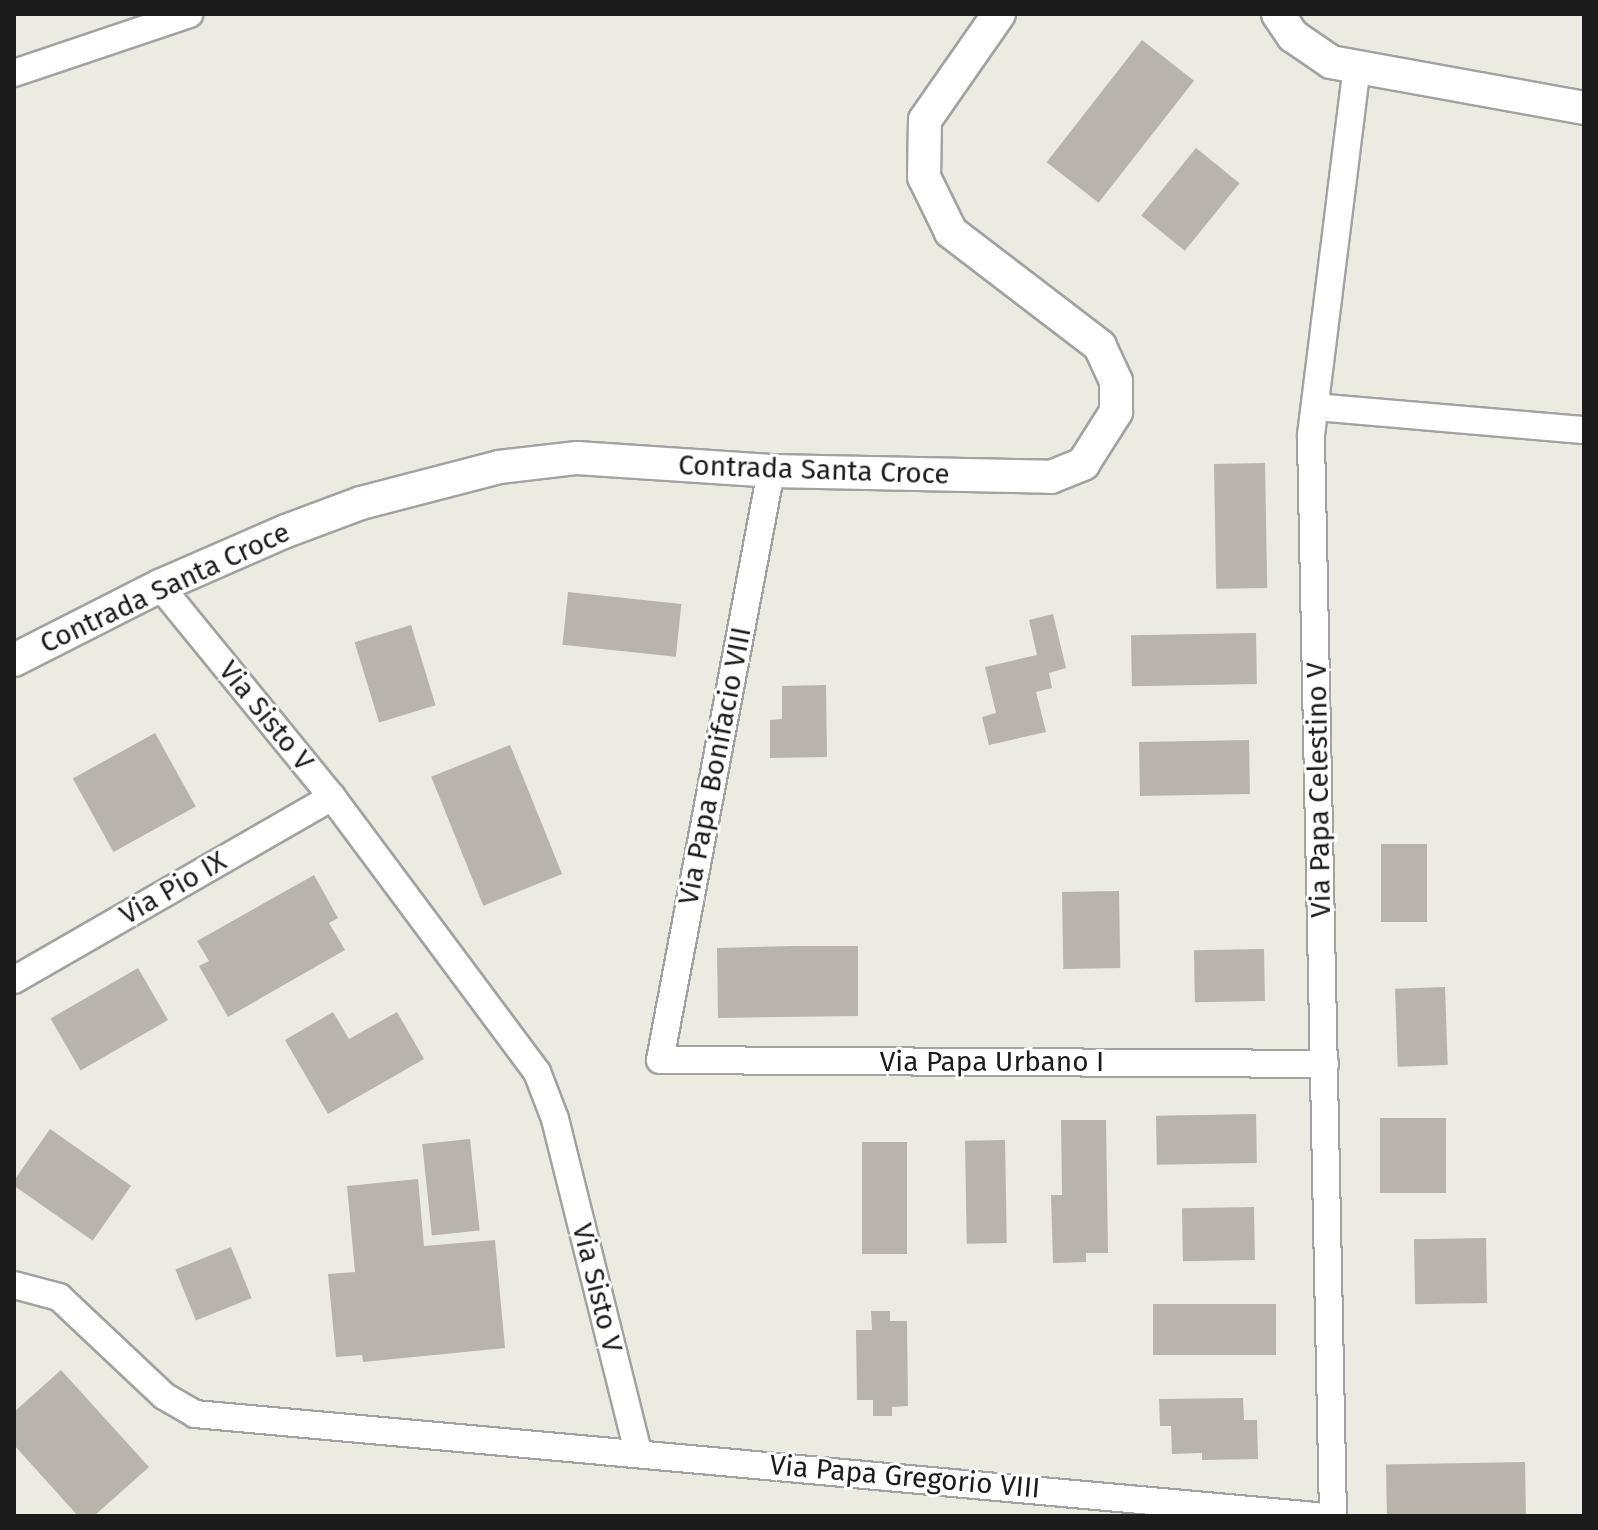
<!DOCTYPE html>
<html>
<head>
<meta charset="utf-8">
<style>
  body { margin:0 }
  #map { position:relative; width:1598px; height:1530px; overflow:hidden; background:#ecebe1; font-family:"Fira Sans",sans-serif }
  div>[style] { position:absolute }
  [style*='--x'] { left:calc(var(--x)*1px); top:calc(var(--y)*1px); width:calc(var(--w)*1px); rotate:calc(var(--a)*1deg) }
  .building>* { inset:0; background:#b8b4ab; transform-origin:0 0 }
  .roads { filter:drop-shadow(2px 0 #a2a2a2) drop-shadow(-2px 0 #a2a2a2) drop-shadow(0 2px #a2a2a2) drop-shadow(0 -2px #a2a2a2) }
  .minor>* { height:26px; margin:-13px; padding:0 13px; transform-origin:13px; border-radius:13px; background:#fff }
  .tertiary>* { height:32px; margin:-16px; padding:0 16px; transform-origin:16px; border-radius:16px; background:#fff }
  span { translate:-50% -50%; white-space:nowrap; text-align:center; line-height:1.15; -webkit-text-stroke:6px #fff; paint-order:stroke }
  .street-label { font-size:28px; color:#1b1b1b }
  .frame { position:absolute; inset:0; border:16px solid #1b1b1b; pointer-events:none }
</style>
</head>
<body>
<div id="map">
  <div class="building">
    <div style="left:1142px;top:40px;width:66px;height:155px;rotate:38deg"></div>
    <div style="left:1196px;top:148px;width:56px;height:87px;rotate:39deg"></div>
    <div style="left:1265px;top:463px;width:125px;height:51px;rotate:89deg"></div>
    <div style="left:568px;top:592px;width:114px;height:53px;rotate:6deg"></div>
    <div style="clip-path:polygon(1053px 614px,1066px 668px,1049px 673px,1052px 688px,1036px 692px,1046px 732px,989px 745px,982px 717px,996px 713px,985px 667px,1037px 655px,1029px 620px)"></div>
    <div style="left:411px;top:625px;width:84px;height:59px;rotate:73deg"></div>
    <div style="left:1256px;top:633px;width:51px;height:125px;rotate:89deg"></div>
    <div style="clip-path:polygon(826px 685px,827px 757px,770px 758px,770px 720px,782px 719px,782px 686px)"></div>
    <div style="left:155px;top:733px;width:84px;height:94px;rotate:61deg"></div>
    <div style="left:1249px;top:740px;width:54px;height:110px;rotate:89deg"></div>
    <div style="left:510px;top:745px;width:139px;height:85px;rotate:68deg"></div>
    <div style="left:1381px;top:844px;width:46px;height:78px"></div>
    <div style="clip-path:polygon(314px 875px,338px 918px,329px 923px,345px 950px,228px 1017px,199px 966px,209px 961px,197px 941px)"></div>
    <div style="left:1119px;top:891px;width:77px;height:57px;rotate:89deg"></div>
    <div style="clip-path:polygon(795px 946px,858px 946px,858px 1016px,718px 1018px,717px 948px)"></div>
    <div style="left:1264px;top:949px;width:52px;height:70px;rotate:89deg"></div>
    <div style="left:138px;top:968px;width:60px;height:101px;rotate:60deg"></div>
    <div style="left:1445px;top:987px;width:78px;height:50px;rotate:88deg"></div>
    <div style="clip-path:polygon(333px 1012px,349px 1039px,397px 1012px,424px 1059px,328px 1114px,285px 1040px)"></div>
    <div style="left:1256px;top:1114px;width:49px;height:100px;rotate:89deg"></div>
    <div style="left:1380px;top:1118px;width:66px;height:75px"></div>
    <div style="clip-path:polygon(1061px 1120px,1106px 1120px,1108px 1253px,1086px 1253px,1086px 1262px,1053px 1263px,1051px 1195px,1062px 1195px)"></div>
    <div style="left:50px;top:1129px;width:99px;height:67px;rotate:35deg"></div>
    <div style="left:470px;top:1139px;width:92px;height:48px;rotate:84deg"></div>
    <div style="left:1005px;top:1140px;width:103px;height:40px;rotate:89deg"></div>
    <div style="left:862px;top:1142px;width:45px;height:112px"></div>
    <div style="clip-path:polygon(418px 1179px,424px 1246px,495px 1240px,505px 1348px,363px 1362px,362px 1355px,336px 1357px,328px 1274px,355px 1272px,347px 1186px)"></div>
    <div style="left:1254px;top:1207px;width:53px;height:72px;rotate:89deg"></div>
    <div style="left:1486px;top:1238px;width:65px;height:72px;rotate:89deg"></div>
    <div style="left:231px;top:1247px;width:55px;height:60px;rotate:68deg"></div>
    <div style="left:1276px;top:1304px;width:51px;height:123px;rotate:90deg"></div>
    <div style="clip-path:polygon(871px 1311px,890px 1311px,890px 1321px,907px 1321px,908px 1406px,892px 1407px,892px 1416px,873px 1416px,873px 1400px,857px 1400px,856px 1330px,872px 1330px)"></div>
    <div style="clip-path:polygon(61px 1370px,149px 1467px,94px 1516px,78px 1516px,14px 1445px,14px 1412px)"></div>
    <div style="clip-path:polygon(1243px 1398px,1244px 1420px,1257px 1420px,1258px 1459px,1202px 1460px,1202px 1453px,1172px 1454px,1171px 1426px,1160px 1426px,1159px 1399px)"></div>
    <div style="left:1525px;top:1462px;width:54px;height:139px;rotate:89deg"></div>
  </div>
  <div class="roads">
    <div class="minor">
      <div style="--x:14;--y:73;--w:185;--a:-18.6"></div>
      <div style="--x:1315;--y:407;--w:270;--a:4.9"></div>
      <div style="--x:771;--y:471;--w:599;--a:100.67"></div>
      <div style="--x:660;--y:1060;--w:665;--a:0.34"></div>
      <div style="--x:160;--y:586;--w:272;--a:50.8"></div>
      <div style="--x:332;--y:797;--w:343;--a:53.3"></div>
      <div style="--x:537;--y:1072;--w:50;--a:69"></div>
      <div style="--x:555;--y:1119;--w:342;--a:76"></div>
      <div style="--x:14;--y:980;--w:367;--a:-29.9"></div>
      <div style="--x:14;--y:1285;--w:47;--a:14.9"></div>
      <div style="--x:59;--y:1297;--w:144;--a:43.3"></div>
      <div style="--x:164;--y:1396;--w:36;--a:30"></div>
      <div style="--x:195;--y:1414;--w:1125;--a:5.2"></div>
      <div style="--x:1333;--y:1516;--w:1081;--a:-91.17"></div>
      <div style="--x:1311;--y:435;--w:371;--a:-82.9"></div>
    </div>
    <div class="tertiary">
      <div style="--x:1278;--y:14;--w:27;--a:56"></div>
      <div style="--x:1293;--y:36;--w:46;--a:34.4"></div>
      <div style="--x:1331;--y:62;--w:257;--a:10.3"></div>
      <div style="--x:14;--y:660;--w:164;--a:-26.9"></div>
      <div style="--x:160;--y:586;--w:137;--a:-23.6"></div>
      <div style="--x:286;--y:531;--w:80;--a:-20.5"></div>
      <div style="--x:361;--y:503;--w:143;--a:-14.6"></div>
      <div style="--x:499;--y:467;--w:79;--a:-6.6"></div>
      <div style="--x:577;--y:458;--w:194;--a:3.8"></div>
      <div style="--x:771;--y:471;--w:280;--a:1.2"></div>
      <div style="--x:1051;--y:477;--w:35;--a:-22"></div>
      <div style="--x:1083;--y:464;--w:62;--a:-57.6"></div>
      <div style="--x:1116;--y:412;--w:31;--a:-90"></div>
      <div style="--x:1116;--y:381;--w:38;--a:-115"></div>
      <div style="--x:1100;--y:346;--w:188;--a:-142.6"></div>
      <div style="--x:951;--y:232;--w:61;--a:-116.1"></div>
      <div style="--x:924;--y:177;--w:57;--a:-89"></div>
      <div style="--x:925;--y:120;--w:129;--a:-55.1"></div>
    </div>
  </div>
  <div class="street-label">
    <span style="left:814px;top:470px;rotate:2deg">Contrada Santa Croce</span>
    <span style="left:165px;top:588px;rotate:-25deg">Contrada Santa Croce</span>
    <span style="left:266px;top:716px;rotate:51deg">Via Sisto V</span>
    <span style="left:715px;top:766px;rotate:-79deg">Via Papa Bonifacio VIII</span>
    <span style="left:1319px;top:790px;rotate:-91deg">Via Papa Celestino V</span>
    <span style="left:173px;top:888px;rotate:-30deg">Via Pio IX</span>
    <span style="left:992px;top:1062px">Via Papa Urbano I</span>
    <span style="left:597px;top:1288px;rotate:76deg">Via Sisto V</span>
    <span style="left:905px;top:1477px;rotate:5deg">Via Papa Gregorio VIII</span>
  </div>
  <div class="frame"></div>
</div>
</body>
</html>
